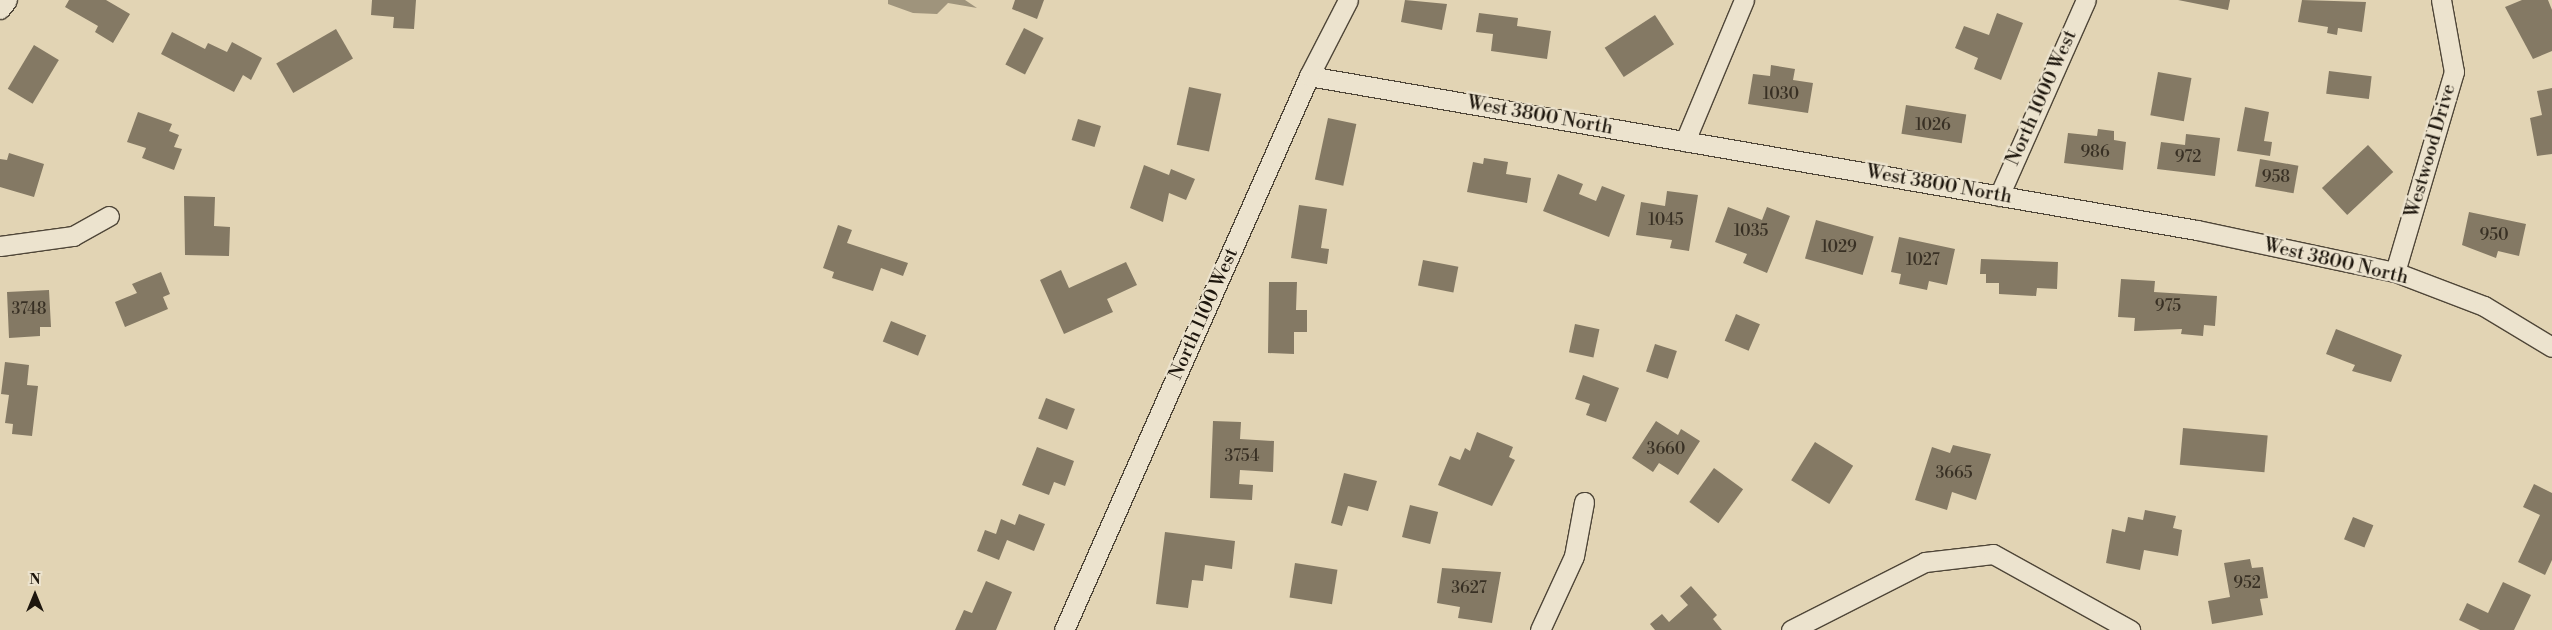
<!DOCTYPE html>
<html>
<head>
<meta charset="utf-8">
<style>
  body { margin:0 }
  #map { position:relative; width:2552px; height:630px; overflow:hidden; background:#e2d4b4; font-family:"Libre Bodoni",serif }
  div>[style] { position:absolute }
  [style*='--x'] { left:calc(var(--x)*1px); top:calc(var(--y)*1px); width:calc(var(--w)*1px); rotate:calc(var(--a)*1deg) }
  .water>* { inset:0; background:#9f947c }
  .building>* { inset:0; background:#847964; transform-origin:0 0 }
  .roads { filter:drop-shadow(1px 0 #4f4638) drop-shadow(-1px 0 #4f4638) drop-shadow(0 1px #4f4638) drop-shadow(0 -1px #4f4638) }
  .minor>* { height:19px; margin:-9.5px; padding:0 9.5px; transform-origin:9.5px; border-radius:9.5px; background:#ece3ce }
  span { translate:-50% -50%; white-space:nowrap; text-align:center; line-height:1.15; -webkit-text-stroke:4.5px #ece3ce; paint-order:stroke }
  .number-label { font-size:16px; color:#383024 }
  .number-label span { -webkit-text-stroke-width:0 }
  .street-label { font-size:19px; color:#1e170e }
  .north { position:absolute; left:10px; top:570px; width:50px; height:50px; -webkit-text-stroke:4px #ece3ce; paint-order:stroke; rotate:0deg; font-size:14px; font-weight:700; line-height:20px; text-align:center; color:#1e170e }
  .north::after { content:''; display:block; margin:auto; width:18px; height:22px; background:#1e170e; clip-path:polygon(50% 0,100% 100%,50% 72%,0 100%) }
</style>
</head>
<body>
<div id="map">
  <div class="water">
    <div style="clip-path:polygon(888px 0,965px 0,977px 8px,948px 3px,937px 14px,913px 13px,888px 4px)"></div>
  </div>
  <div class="building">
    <div style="clip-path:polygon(69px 0,106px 0,130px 14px,113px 43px,95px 32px,98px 26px,65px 7px)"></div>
    <div style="clip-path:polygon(372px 0,416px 0,414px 29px,393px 28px,394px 17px,371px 15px)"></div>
    <div style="clip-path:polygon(1015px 0,1044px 0,1037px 19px,1012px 9px)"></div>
    <div style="clip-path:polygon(1405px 0,1447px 4px,1442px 30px,1401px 22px)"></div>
    <div style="clip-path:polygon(2178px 0,2230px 0,2228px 10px)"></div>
    <div style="clip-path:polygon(2302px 0,2366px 2px,2362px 32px,2338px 28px,2337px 35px,2327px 33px,2328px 27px,2298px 22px)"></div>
    <div style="clip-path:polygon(2522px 0,2548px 0,2552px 10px,2552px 51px,2533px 59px,2505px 7px)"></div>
    <div style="clip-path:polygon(1479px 13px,1518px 18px,1517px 26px,1551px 31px,1547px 59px,1491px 51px,1493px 34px,1476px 32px)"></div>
    <div style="clip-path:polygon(1997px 13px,2023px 23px,2001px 80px,1974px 69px,1978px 58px,1955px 48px,1964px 26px,1989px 35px)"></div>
    <div style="left:1655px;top:15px;width:35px;height:60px;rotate:57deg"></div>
    <div style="left:1024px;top:28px;width:22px;height:41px;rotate:27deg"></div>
    <div style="left:336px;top:29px;width:34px;height:69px;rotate:60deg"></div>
    <div style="clip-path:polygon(172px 32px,205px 49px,208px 43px,227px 52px,232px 42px,262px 58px,251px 80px,243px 75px,234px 92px,161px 54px)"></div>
    <div style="left:34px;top:45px;width:29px;height:51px;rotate:31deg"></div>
    <div style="clip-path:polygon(1771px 65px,1795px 69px,1793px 80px,1813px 83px,1808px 113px,1748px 104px,1753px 74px,1770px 76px)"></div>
    <div style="left:2329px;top:71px;width:43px;height:23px;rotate:7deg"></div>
    <div style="left:2158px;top:72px;width:34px;height:44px;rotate:10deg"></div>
    <div style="left:1189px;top:87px;width:33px;height:59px;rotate:12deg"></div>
    <div style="clip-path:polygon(2552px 88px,2552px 154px,2537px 156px,2530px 118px,2542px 115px,2537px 91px)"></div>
    <div style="left:1906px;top:105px;width:61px;height:29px;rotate:9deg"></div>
    <div style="clip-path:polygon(2245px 107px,2269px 112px,2264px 141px,2272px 142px,2270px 156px,2237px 151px)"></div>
    <div style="clip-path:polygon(138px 112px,172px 124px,169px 131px,179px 135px,174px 147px,182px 149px,174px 170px,142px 158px,146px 148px,127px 142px)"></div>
    <div style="left:1328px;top:118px;width:29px;height:63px;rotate:12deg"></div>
    <div style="left:1078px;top:119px;width:24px;height:22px;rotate:17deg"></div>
    <div style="clip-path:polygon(2098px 129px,2114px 131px,2114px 140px,2126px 142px,2123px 170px,2064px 163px,2068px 133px,2097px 136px)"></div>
    <div style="clip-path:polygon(2186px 134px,2220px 138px,2215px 176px,2157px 169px,2161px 142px,2185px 145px)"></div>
    <div style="left:2368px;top:145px;width:37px;height:63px;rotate:47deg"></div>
    <div style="clip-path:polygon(9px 153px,44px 164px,34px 197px,0 187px,0 159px,7px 160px)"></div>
    <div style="clip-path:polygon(1484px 158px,1508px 162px,1506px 174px,1531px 178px,1527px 203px,1467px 192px,1473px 162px,1483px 164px)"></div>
    <div style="left:2260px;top:159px;width:39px;height:28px;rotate:10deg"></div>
    <div style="clip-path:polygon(1144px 165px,1169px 175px,1171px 169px,1195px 179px,1186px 200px,1169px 193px,1163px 222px,1130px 208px)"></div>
    <div style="clip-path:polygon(1558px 174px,1583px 184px,1579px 194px,1596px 201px,1602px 186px,1625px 195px,1609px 237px,1543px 211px)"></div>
    <div style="clip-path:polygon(1667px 191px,1698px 195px,1689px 251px,1670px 248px,1672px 240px,1636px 235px,1641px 202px,1665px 206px)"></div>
    <div style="clip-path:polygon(184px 196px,215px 197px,214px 226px,230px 227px,229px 256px,185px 255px)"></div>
    <div style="clip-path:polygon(1299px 205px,1327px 209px,1321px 248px,1329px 249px,1327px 264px,1291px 258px)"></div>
    <div style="clip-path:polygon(1728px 207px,1762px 220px,1767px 207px,1790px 216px,1767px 273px,1743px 263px,1747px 254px,1715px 242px)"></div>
    <div style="clip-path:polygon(2469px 212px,2526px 224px,2519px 256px,2498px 251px,2496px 258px,2462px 245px)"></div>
    <div style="left:1816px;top:220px;width:60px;height:40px;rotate:16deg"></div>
    <div style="clip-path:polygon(838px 225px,852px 230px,847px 243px,908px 263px,903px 276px,881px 268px,873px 291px,832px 278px,834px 272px,823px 268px)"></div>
    <div style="clip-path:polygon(1899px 237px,1955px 249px,1947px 285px,1929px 281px,1927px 290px,1899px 284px,1901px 274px,1891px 272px)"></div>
    <div style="clip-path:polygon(1981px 259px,2058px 262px,2057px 289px,2037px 288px,2036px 296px,1999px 294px,1999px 283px,1986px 283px,1986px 274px,1980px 274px)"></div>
    <div style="left:1423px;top:260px;width:36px;height:26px;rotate:11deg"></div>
    <div style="clip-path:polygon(1126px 262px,1137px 285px,1107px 299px,1113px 312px,1064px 334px,1040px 280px,1061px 270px,1069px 288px)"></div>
    <div style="clip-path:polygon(161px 272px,170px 294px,163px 297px,168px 309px,125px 327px,115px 302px,137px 293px,132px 284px)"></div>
    <div style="clip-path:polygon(2121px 279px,2155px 281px,2154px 292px,2217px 296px,2215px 326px,2204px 325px,2203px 336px,2181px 334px,2182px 329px,2134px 331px,2135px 318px,2118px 317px)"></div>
    <div style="clip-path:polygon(1269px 282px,1297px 282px,1296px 310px,1307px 310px,1307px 332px,1294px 332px,1294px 354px,1268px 353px)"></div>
    <div style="clip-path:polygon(49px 290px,51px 327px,40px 327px,40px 336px,9px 338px,7px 292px)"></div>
    <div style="left:1736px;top:314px;width:26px;height:29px;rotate:23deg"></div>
    <div style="left:891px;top:321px;width:38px;height:22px;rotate:22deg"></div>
    <div style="left:1575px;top:324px;width:25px;height:29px;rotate:12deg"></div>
    <div style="clip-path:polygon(2336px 329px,2402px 355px,2391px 382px,2352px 371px,2355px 365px,2326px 354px)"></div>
    <div style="left:1655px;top:344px;width:23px;height:29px;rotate:18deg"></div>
    <div style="clip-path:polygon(5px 362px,29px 365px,27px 385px,38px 386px,32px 436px,12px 434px,13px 424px,5px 423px,9px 395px,1px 394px)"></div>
    <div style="clip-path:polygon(1583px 375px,1619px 388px,1606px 422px,1586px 415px,1590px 404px,1575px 399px)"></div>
    <div style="left:1046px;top:398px;width:31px;height:22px;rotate:21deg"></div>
    <div style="clip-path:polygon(1213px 421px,1241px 422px,1240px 439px,1274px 441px,1273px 472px,1240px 470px,1239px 484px,1253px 485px,1252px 500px,1210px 498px)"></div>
    <div style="clip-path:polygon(1656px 421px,1678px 435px,1681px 429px,1700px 441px,1678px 475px,1659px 463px,1653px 472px,1632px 458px)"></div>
    <div style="left:2183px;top:428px;width:85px;height:37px;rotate:5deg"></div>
    <div style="clip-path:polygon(1477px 432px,1513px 447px,1509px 457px,1515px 460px,1492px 506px,1438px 485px,1450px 456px,1460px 460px,1465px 448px,1470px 451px)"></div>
    <div style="left:1815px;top:442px;width:45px;height:45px;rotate:32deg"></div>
    <div style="clip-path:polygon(1953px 445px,1991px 454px,1976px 500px,1952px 492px,1947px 510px,1915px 500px,1932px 447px,1950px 453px)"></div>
    <div style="clip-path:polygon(1037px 447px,1074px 461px,1065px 486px,1054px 482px,1049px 495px,1022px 485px)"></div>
    <div style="left:1714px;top:468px;width:36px;height:42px;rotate:36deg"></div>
    <div style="clip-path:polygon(1344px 473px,1377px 481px,1368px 511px,1348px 506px,1342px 526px,1331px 523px)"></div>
    <div style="clip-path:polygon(2534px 484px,2552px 493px,2552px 560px,2545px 575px,2518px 562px,2540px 515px,2523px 507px)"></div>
    <div style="left:1410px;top:505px;width:29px;height:33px;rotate:14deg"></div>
    <div style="clip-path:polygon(2145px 510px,2176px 516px,2173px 528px,2182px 530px,2178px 556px,2144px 550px,2140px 570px,2106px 563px,2112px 529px,2125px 532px,2128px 517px,2143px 520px)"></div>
    <div style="clip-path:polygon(1019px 514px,1045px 524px,1034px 551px,1007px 540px,999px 560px,977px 551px,985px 530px,996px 534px,1001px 519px,1015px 525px)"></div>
    <div style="left:2353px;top:517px;width:22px;height:24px;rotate:22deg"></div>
    <div style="clip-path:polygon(1165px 532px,1235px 541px,1232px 569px,1205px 565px,1203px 581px,1192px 580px,1188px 608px,1156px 604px)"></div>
    <div style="clip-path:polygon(2250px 559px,2252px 568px,2263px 567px,2268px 598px,2260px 599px,2263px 615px,2212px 624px,2208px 601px,2230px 597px,2224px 563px)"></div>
    <div style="left:1295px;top:563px;width:43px;height:35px;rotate:9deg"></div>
    <div style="clip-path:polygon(1442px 568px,1501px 572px,1492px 623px,1458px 618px,1460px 607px,1437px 603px)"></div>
    <div style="clip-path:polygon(986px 581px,1012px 592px,996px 630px,955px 630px,964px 610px,972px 613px)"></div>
    <div style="clip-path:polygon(2503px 582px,2531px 595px,2514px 630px,2480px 630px,2459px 620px,2467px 603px,2488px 613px)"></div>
    <div style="clip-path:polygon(1691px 586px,1717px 615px,1713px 619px,1722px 630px,1655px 630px,1650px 624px,1662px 614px,1669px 622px,1688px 605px,1680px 596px)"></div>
  </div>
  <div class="roads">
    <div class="minor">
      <div style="--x:0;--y:9;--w:11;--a:-52"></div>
      <div style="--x:1309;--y:76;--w:901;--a:9.84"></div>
      <div style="--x:2197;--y:230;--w:202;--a:12"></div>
      <div style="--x:2395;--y:272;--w:95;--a:20.9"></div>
      <div style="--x:2484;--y:306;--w:79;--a:31.1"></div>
      <div style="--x:1685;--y:141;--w:153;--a:-67.3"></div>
      <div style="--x:1999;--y:196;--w:214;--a:-66.1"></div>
      <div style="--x:0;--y:246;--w:74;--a:-7.8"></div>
      <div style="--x:73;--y:236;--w:41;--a:-29.1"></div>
      <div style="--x:2395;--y:272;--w:209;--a:-73.6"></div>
      <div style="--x:2454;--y:72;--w:73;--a:-100.2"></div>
      <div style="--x:1064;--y:630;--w:606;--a:-66.14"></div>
      <div style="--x:1309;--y:76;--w:85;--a:-62.8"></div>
      <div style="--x:1540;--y:630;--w:81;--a:-65.3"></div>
      <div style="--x:1574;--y:556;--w:55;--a:-79.5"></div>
      <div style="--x:1791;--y:630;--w:150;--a:-26.9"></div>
      <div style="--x:1925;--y:562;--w:68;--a:-6.7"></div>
      <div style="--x:1993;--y:554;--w:157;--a:29"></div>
    </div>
  </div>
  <div class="number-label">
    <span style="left:1781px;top:94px">1030</span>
    <span style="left:1933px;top:125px">1026</span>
    <span style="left:2095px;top:152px">986</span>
    <span style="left:2188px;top:157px">972</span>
    <span style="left:2276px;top:177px">958</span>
    <span style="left:1666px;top:220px">1045</span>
    <span style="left:1751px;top:231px">1035</span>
    <span style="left:2494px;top:235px">950</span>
    <span style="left:1839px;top:247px">1029</span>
    <span style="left:1923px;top:260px">1027</span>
    <span style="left:2168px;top:306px">975</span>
    <span style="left:29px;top:309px">3748</span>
    <span style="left:1666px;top:449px">3660</span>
    <span style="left:1242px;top:456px">3754</span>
    <span style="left:1954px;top:473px">3665</span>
    <span style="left:2247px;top:583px">952</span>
    <span style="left:1469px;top:588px">3627</span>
  </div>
  <div class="street-label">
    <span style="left:2042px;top:98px;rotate:-66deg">North 1000 West</span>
    <span style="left:1540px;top:116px;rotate:10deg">West 3800 North</span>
    <span style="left:2431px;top:151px;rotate:-74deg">Westwood Drive</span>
    <span style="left:1939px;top:185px;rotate:10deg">West 3800 North</span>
    <span style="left:2336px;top:262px;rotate:13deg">West 3800 North</span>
    <span style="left:1204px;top:314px;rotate:-66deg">North 1100 West</span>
  </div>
  <div class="north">N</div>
</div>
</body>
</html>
